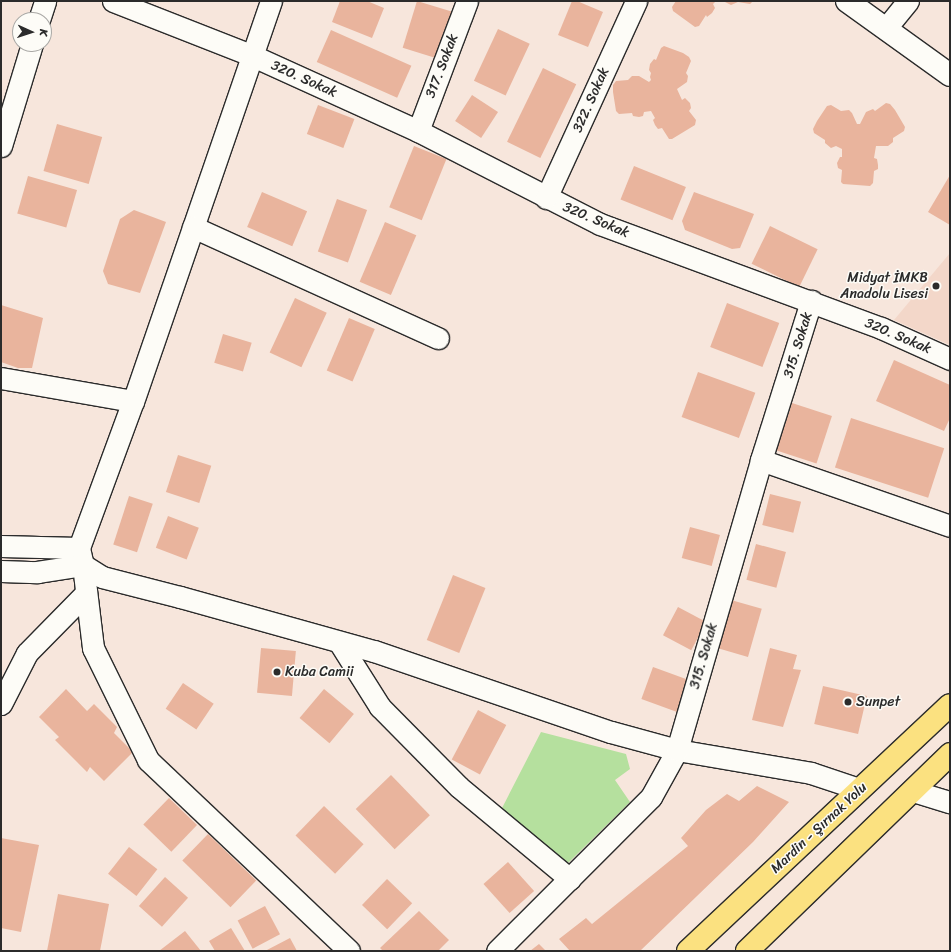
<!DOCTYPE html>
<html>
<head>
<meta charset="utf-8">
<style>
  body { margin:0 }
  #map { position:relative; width:951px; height:952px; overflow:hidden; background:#f7e6dc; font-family:Sriracha,sans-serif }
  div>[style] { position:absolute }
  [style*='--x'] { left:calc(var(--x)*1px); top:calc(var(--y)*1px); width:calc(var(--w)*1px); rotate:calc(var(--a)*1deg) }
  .built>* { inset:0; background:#f3d7c9 }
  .green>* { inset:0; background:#b5e09e }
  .building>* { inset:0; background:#e9b49d; transform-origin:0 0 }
  .roads { filter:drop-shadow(1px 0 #2b2b2b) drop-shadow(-1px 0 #2b2b2b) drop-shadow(0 1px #2b2b2b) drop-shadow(0 -1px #2b2b2b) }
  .street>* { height:21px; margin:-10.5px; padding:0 10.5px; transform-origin:10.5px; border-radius:10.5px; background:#fdfcf7 }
  .secondary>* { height:22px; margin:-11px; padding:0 11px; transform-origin:11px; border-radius:11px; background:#fdfcf7 }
  .primary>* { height:22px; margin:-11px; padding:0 11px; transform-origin:11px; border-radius:11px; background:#fbe180 }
  .dots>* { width:11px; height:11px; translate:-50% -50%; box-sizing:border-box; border:2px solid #fdfcf7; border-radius:50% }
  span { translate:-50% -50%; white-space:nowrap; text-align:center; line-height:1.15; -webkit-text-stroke:3px #fdfcf7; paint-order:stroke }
  .street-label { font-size:14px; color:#2b2b2b }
  .poi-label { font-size:14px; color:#2b2b2b }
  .right { translate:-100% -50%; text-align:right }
  .left { translate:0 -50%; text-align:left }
  .frame { position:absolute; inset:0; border:2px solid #2b2b2b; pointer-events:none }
  .north { position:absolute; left:12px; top:12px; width:40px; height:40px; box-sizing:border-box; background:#fdfcf7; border:1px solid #a9a8a5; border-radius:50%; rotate:93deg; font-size:11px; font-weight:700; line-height:16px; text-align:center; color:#2b2b2b }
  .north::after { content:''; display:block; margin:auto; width:14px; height:18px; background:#2b2b2b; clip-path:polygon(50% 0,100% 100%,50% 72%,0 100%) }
</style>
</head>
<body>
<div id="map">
  <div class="built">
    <div style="clip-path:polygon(950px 253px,950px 345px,894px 320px)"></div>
  </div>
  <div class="green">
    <div style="clip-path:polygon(541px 732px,626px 754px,630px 769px,615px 780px,630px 802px,566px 865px,501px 810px)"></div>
  </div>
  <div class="building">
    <div style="clip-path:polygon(340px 1px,367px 1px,384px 8px,372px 38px,332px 22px)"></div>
    <div style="left:417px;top:1px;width:37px;height:49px;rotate:17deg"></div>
    <div style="clip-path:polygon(572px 1px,577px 1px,603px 12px,588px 47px,558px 35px)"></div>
    <div style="clip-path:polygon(676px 1px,716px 1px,713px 4px,715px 8px,712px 13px,707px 17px,706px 15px,699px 26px,695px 27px,673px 11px,672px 7px)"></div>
    <div style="clip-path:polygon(723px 1px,753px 1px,750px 4px,738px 2px,731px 5px)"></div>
    <div style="left:498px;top:29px;width:35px;height:57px;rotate:25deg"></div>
    <div style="left:331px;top:30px;width:88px;height:35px;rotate:24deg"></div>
    <div style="clip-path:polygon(664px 46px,683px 53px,689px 57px,691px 61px,686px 73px,688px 76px,687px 82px,677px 89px,682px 100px,685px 98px,690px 103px,691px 108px,689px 111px,696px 120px,695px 125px,672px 139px,669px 139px,662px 128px,658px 129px,655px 125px,653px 120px,655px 118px,651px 111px,644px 112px,643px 116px,639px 117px,633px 116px,632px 113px,619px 114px,616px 111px,613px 92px,613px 85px,616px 81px,628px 80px,632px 76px,639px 76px,649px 82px,651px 80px,650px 77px,651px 73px,649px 70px,650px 64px,654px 59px,656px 60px,661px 48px)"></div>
    <div style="left:543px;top:68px;width:37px;height:82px;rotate:26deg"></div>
    <div style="left:472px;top:95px;width:31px;height:31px;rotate:33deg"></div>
    <div style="clip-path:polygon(886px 103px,890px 104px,895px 110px,905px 127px,904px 131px,893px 138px,893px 142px,888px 146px,876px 146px,874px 158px,877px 159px,878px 165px,878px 169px,874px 171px,873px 183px,870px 186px,843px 184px,841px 182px,842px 170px,838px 168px,837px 163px,840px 157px,842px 157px,842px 149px,836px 146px,831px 148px,825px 143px,825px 140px,814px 133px,813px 129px,817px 121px,827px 106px,831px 105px,841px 111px,849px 110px,852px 113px,857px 124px,860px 124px,866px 112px,873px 109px,875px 111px)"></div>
    <div style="left:318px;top:105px;width:39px;height:31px;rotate:21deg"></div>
    <div style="left:57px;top:124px;width:47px;height:49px;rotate:16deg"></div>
    <div style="left:414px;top:146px;width:35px;height:66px;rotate:22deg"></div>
    <div style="left:634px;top:166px;width:56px;height:36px;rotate:22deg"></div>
    <div style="clip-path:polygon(950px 175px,950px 225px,928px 212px)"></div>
    <div style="left:28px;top:176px;width:51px;height:39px;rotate:16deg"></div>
    <div style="left:262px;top:192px;width:49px;height:38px;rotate:23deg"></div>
    <div style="clip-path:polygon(694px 192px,754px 214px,740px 248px,732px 249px,685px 230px,682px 221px)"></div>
    <div style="left:337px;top:199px;width:32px;height:56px;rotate:20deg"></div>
    <div style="clip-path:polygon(134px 210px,166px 222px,140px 293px,108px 284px,103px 271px,120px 219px)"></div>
    <div style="left:385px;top:222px;width:34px;height:65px;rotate:23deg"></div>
    <div style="left:770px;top:226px;width:53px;height:42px;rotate:26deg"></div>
    <div style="left:295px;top:298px;width:35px;height:60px;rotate:25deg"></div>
    <div style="left:727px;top:303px;width:56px;height:47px;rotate:21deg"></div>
    <div style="clip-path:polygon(1px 305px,43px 318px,32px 368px,18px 368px,1px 362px)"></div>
    <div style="left:349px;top:318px;width:28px;height:57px;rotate:23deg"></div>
    <div style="left:223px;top:334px;width:30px;height:30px;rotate:17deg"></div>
    <div style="clip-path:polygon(894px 360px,950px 385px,950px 418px,944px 431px,876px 401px)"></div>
    <div style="left:698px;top:372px;width:61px;height:48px;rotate:20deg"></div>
    <div style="left:792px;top:403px;width:42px;height:50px;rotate:18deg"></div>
    <div style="left:851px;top:418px;width:98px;height:52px;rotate:18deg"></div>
    <div style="left:178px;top:455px;width:35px;height:39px;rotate:18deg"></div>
    <div style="left:770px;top:494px;width:32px;height:32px;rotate:14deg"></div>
    <div style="left:129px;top:496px;width:25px;height:51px;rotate:18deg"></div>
    <div style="left:168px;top:516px;width:33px;height:34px;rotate:21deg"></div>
    <div style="left:690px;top:527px;width:31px;height:32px;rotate:15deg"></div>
    <div style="left:756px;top:544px;width:31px;height:37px;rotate:15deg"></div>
    <div style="left:453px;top:575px;width:35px;height:70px;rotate:22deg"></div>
    <div style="left:731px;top:600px;width:32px;height:50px;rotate:16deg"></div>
    <div style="left:678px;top:607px;width:32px;height:32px;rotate:28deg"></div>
    <div style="left:261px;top:648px;width:35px;height:45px;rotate:5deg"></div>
    <div style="clip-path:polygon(770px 648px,797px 655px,793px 669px,801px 670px,783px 727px,752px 720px)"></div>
    <div style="left:653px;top:667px;width:38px;height:34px;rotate:20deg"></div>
    <div style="left:183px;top:683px;width:37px;height:31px;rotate:34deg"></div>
    <div style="left:823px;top:686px;width:45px;height:39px;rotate:13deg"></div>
    <div style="clip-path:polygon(66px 689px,87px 711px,94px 704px,117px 727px,114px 733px,133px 752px,104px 781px,90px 767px,87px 772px,55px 740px,59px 737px,39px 717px)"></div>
    <div style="left:324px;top:689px;width:39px;height:38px;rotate:40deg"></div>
    <div style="left:478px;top:710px;width:32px;height:56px;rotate:28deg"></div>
    <div style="left:391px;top:775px;width:56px;height:49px;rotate:46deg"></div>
    <div style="clip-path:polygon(757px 786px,789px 802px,753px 842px,640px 951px,570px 951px,559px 939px,586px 918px,592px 924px,688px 846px,681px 838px,706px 810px,727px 794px,739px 801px)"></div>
    <div style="left:169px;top:798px;width:39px;height:37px;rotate:44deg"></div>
    <div style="left:324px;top:806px;width:55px;height:41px;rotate:44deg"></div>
    <div style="left:208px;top:834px;width:67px;height:37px;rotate:44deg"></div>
    <div style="clip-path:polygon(1px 838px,39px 845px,21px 932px,1px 928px)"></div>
    <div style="left:129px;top:847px;width:36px;height:34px;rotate:38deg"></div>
    <div style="left:508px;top:862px;width:39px;height:33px;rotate:48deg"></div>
    <div style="left:165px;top:877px;width:31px;height:39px;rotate:42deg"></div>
    <div style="left:387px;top:879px;width:35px;height:36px;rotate:44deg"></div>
    <div style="clip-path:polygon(58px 894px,109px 904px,100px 951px,47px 951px)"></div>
    <div style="left:265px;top:906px;width:32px;height:31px;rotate:62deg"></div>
    <div style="clip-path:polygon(419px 911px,449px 940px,438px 951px,383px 951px,380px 948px)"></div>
    <div style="clip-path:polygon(231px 928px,245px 951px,215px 951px,209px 941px)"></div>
    <div style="clip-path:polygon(185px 931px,201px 951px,159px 951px)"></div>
    <div style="clip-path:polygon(290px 938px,297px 951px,265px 951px)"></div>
    <div style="clip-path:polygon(539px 944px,546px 951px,530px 951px)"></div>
  </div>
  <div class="roads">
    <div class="street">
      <div style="--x:113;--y:1;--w:150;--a:21.4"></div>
      <div style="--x:253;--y:56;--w:181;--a:24.4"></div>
      <div style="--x:418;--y:131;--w:204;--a:27.1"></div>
      <div style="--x:600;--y:224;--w:300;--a:20.3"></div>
      <div style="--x:881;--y:328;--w:76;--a:24.2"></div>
      <div style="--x:271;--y:1;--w:423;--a:109"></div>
      <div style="--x:133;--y:401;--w:157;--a:110.2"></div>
      <div style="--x:79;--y:548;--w:17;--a:77"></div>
      <div style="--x:83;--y:565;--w:22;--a:32"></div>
      <div style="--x:102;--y:577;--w:81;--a:14.4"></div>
      <div style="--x:180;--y:597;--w:201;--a:15.6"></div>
      <div style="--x:374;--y:651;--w:250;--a:18.9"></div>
      <div style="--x:611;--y:732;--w:68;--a:15.3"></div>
      <div style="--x:677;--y:750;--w:136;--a:9.7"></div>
      <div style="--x:811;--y:773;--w:51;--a:18.4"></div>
      <div style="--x:39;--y:20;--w:20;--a:-72"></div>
      <div style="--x:886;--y:28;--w:35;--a:-51"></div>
      <div style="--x:418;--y:131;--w:139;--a:-69.3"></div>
      <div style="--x:1;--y:146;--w:107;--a:-73.1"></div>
      <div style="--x:546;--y:198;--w:217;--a:-65.4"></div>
      <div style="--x:193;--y:227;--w:269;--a:24.4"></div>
      <div style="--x:1;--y:378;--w:134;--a:9.9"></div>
      <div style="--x:761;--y:460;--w:200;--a:19.2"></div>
      <div style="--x:1;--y:546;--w:78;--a:1.5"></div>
      <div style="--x:1;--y:571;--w:36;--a:2"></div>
      <div style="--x:37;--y:572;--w:47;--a:-8.7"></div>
      <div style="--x:83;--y:565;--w:84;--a:83.1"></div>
      <div style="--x:93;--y:648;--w:125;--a:63.8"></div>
      <div style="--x:148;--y:760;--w:277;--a:43.5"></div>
      <div style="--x:339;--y:642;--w:77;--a:57.8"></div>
      <div style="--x:380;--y:707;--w:112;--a:45.4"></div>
      <div style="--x:459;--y:787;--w:144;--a:39.7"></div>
      <div style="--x:1;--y:704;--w:57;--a:-63"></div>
      <div style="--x:27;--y:653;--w:84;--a:-45.5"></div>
      <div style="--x:913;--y:791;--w:39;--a:17"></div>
      <div style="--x:497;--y:951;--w:218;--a:-45"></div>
      <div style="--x:651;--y:797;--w:54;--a:-61"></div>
      <div style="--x:677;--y:750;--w:302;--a:-73.8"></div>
      <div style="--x:761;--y:460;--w:167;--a:-72.5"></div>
    </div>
    <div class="secondary">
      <div style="--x:847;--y:1;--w:127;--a:35.7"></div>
    </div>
    <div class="primary">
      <div style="--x:688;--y:951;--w:359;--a:-43.2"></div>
      <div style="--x:747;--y:951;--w:283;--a:-44.1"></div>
    </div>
  </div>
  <div class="dots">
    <div style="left:936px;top:286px;background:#2b2b2b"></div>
    <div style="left:277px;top:672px;background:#2b2b2b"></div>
    <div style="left:848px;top:702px;background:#2b2b2b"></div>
  </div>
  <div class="street-label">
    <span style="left:442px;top:66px;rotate:-69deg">317. Sokak</span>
    <span style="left:304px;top:79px;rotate:24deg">320. Sokak</span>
    <span style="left:591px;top:100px;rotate:-66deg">322. Sokak</span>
    <span style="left:596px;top:220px;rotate:23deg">320. Sokak</span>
    <span style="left:898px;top:336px;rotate:23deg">320. Sokak</span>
    <span style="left:798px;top:345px;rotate:-73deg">315. Sokak</span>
    <span style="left:704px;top:656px;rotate:-74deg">315. Sokak</span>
    <span style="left:819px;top:828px;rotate:-43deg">Mardin - Şırnak Yolu</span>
  </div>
  <div class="poi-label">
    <span class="right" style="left:928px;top:286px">Midyat İMKB<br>Anadolu Lisesi</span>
    <span class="left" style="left:285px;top:672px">Kuba Camii</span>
    <span class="left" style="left:856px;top:702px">Sunpet</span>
  </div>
  <div class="frame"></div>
  <div class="north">K</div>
</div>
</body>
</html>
